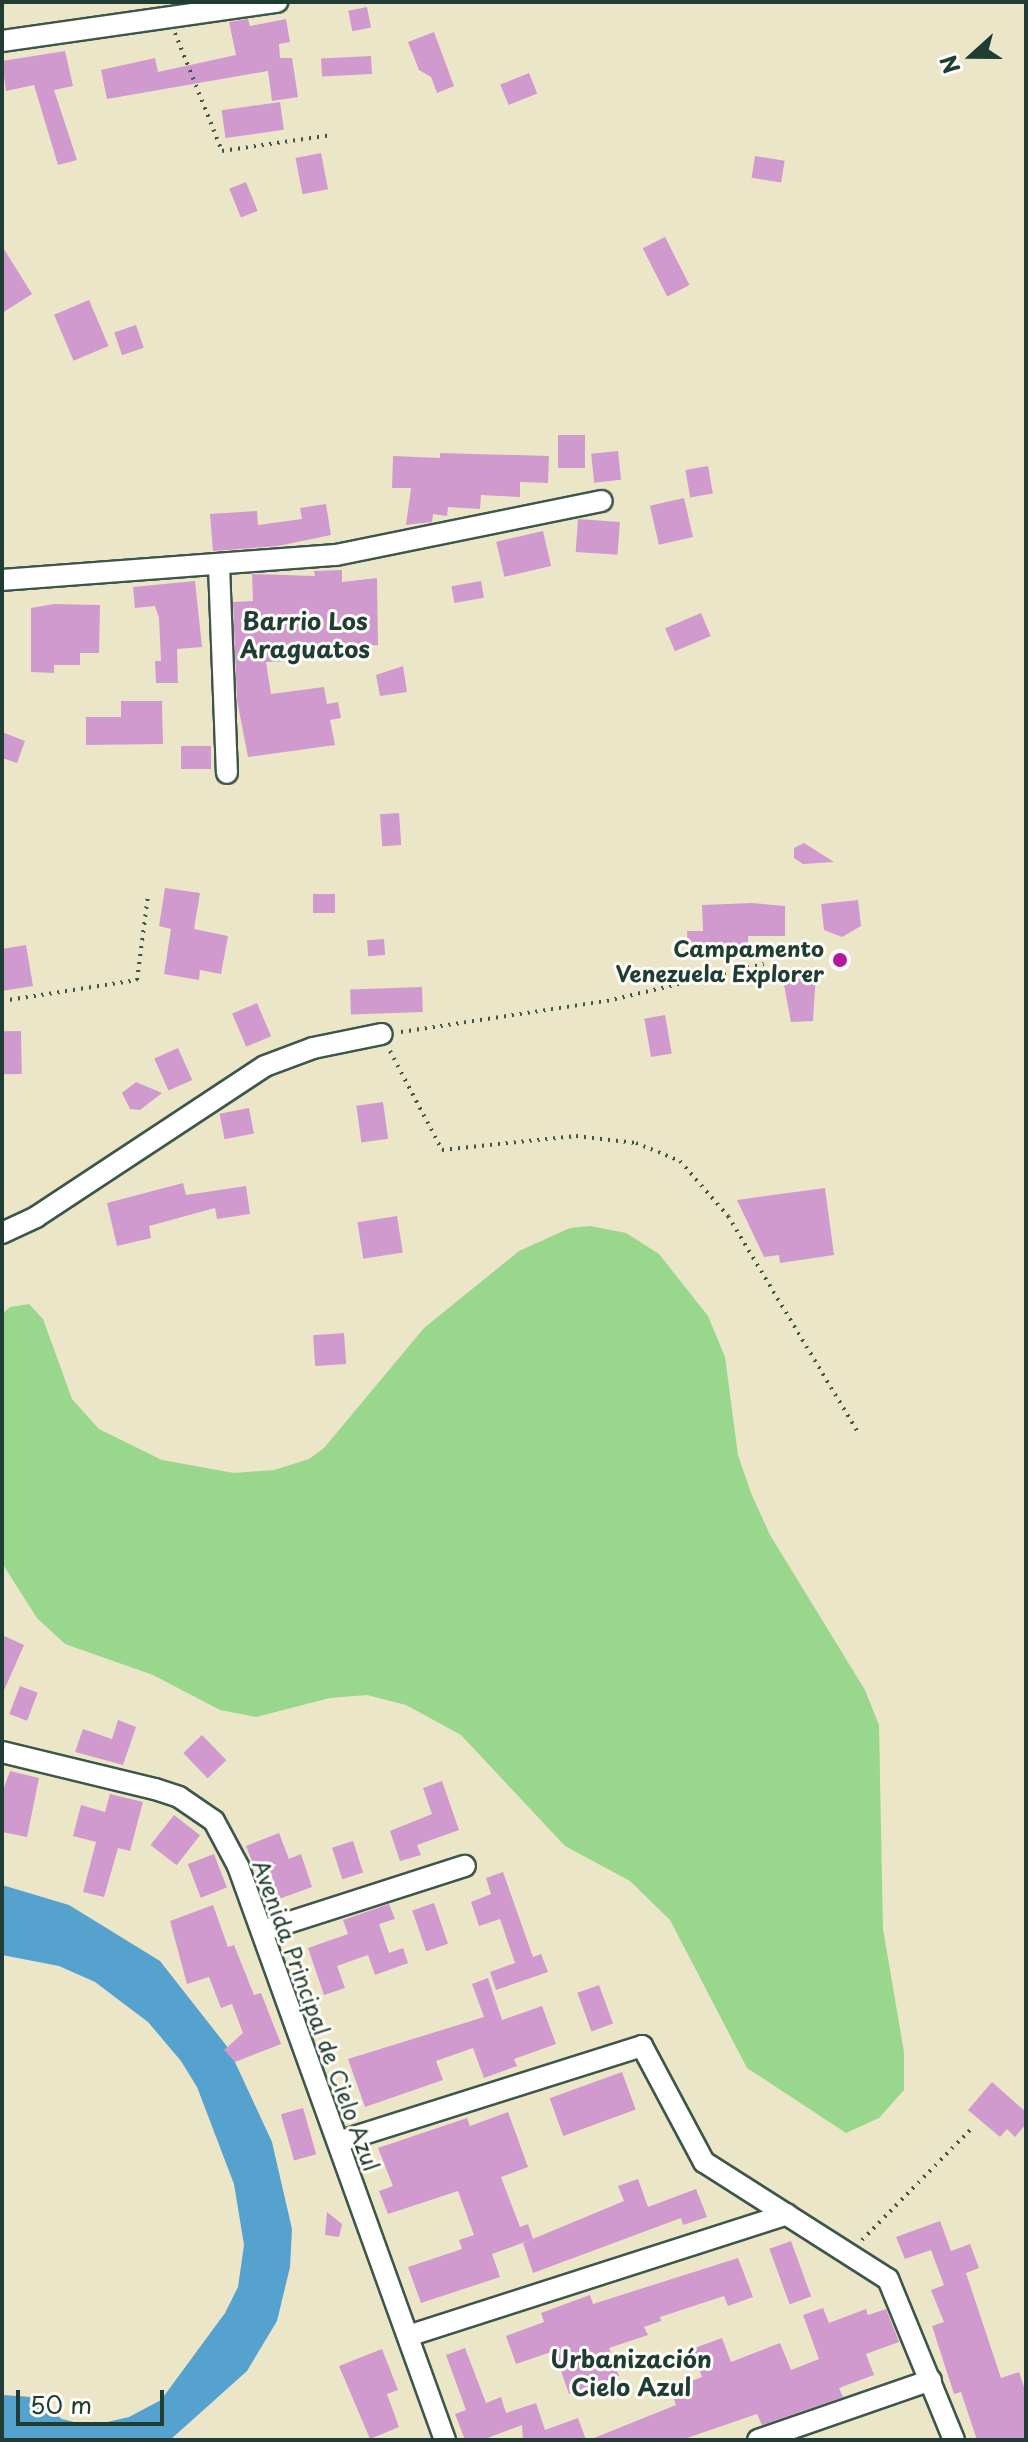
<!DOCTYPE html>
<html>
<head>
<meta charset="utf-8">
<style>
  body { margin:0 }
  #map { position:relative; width:1028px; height:2442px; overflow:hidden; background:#ece6c9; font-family:"Playpen Sans",sans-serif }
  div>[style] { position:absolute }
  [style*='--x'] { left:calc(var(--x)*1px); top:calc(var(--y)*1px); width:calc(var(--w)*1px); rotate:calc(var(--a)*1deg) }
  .green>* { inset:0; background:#99d78d }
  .water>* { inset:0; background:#56a2cf }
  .building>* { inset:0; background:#d09ace; transform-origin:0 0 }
  .path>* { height:4px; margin-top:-2px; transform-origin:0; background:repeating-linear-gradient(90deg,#3e564a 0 2px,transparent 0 8px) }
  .roads { filter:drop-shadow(2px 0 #3e564a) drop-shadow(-2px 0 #3e564a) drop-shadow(0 2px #3e564a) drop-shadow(0 -2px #3e564a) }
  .minor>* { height:20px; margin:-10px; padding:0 10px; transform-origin:10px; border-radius:10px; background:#fff }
  .dots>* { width:22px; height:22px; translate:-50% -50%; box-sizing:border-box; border:4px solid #fdfcf7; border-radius:50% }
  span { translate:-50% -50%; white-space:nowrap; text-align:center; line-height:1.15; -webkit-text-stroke:6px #fdfcf7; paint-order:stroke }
  .poi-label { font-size:22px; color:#1f3d34; font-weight:700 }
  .right { translate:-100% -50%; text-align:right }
  .street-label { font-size:22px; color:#1f3d34 }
  .neighbourhood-label { font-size:24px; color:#1f3d34; font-weight:700 }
  .frame { position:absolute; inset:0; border:4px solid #1f3d34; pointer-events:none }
  .north { position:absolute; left:932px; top:16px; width:80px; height:80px; -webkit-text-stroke:6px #fdfcf7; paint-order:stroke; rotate:249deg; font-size:22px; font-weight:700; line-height:32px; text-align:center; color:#1f3d34 }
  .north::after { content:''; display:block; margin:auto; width:28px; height:36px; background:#1f3d34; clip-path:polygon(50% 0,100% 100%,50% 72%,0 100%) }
  .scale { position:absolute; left:16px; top:2390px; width:148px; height:36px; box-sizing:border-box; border:4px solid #1f3d34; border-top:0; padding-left:10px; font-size:24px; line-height:28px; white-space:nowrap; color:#1f3d34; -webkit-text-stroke:6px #fdfcf7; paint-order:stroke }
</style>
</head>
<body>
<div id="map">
  <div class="green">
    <div style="clip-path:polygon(590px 1226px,626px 1233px,659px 1254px,708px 1316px,725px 1357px,738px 1455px,751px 1493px,770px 1535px,865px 1690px,879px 1725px,883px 1929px,904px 2052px,904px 2090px,879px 2118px,846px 2133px,747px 2068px,670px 1920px,630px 1881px,565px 1846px,461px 1735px,406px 1705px,367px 1695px,330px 1698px,256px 1717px,220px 1710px,153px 1675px,65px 1644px,37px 1618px,2px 1563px,2px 1314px,10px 1307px,29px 1304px,43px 1319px,72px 1399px,99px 1429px,162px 1460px,234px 1473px,274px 1470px,309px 1459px,324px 1448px,424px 1328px,519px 1251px,570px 1228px)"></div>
  </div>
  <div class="water">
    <div style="clip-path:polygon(2px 1885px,69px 1905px,160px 1961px,229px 2049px,272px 2142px,292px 2229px,290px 2267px,277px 2321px,247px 2371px,170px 2440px,2px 2440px,3px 2395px,32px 2397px,62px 2419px,90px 2426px,129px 2417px,161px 2400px,225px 2313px,238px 2287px,244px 2245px,234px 2184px,197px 2087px,181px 2061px,148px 2022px,95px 1982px,59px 1966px,2px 1955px)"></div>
  </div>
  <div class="building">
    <div style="left:367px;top:7px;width:21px;height:19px;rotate:79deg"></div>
    <div style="clip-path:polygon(248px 19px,250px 26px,286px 19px,290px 42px,279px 44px,280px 58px,292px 58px,298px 97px,272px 101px,268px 71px,107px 99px,101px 70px,155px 58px,158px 72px,236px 55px,229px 22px)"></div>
    <div style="clip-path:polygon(434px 32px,454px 86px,437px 93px,431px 77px,419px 70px,408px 42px)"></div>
    <div style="clip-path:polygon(65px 51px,73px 86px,54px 90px,77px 160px,58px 165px,34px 85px,6px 91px,2px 61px)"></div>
    <div style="left:371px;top:56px;width:18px;height:50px;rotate:87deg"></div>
    <div style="left:529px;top:73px;width:22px;height:31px;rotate:68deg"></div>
    <div style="left:280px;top:102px;width:28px;height:59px;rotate:82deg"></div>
    <div style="left:321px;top:153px;width:37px;height:26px;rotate:79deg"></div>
    <div style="left:755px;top:156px;width:30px;height:22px;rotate:9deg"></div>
    <div style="left:246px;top:182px;width:31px;height:18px;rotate:68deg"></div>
    <div style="left:665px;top:237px;width:54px;height:25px;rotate:63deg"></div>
    <div style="clip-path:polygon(2px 246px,32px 294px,2px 313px)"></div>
    <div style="left:89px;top:300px;width:50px;height:38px;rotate:67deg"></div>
    <div style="left:136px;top:325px;width:24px;height:23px;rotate:71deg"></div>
    <div style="left:558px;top:435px;width:27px;height:33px"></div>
    <div style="left:618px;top:451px;width:29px;height:27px;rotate:84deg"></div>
    <div style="clip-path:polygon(440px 453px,549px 456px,548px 483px,520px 482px,520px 497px,481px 495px,480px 509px,448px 507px,447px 516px,433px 514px,432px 522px,406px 525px,411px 488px,392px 488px,393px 456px,440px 458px)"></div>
    <div style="left:708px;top:466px;width:28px;height:23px;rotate:80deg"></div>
    <div style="left:684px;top:498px;width:40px;height:35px;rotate:77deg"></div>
    <div style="clip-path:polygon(326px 504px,331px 535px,278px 546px,213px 551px,210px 514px,257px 511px,258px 525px,302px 519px,300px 508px)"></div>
    <div style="left:578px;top:519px;width:42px;height:33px;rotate:4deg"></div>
    <div style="left:543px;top:531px;width:36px;height:48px;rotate:77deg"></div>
    <div style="clip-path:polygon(342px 570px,342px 582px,377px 578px,378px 645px,296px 651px,297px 661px,266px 662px,271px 694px,324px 687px,327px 704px,338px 702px,341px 718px,330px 720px,335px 745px,248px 757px,237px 700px,233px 602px,253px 601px,252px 574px,315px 576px,314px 571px)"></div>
    <div style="clip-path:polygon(195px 581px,202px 647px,177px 649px,178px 683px,156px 683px,155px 661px,161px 661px,159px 618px,155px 606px,135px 608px,133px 587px)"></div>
    <div style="left:481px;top:581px;width:17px;height:30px;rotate:80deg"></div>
    <div style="clip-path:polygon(54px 604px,100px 605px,99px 653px,80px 653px,80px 665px,54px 665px,54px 673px,31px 672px,31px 608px)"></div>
    <div style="left:701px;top:613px;width:25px;height:39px;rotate:67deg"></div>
    <div style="clip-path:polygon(403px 666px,407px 692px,380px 696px,376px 675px)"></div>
    <div style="clip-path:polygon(121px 701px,162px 701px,163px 744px,86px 745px,86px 717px,121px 717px)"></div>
    <div style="clip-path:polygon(2px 732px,25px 741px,17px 763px,2px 758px)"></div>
    <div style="left:181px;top:746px;width:30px;height:23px"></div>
    <div style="left:399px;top:813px;width:32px;height:19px;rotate:86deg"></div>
    <div style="clip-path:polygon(804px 843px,834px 862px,803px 864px,794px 858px,794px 848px)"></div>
    <div style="clip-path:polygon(165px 888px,200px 893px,194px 929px,228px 936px,221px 974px,200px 970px,199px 980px,164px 974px,171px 929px,159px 926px)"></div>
    <div style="left:335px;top:894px;width:19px;height:22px;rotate:90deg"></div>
    <div style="clip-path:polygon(858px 900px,861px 926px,842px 937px,824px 930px,821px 904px)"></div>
    <div style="clip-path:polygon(752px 903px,785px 906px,785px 936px,748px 936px,749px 953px,696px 956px,695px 951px,688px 951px,687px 931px,703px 931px,702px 905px)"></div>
    <div style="left:384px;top:939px;width:16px;height:17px;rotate:86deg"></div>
    <div style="clip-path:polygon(26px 945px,33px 986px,2px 991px,2px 949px)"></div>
    <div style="clip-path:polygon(816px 973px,813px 1021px,791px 1022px,782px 974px)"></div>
    <div style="left:422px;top:987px;width:25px;height:72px;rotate:88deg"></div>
    <div style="left:257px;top:1003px;width:36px;height:27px;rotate:67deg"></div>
    <div style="left:665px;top:1015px;width:39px;height:21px;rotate:80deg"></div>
    <div style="left:21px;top:1031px;width:43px;height:19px;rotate:89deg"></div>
    <div style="left:178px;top:1048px;width:35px;height:26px;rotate:66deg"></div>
    <div style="clip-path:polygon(136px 1082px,162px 1093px,140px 1110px,130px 1109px,122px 1093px)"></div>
    <div style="left:383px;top:1102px;width:37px;height:27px;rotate:82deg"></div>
    <div style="left:249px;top:1108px;width:26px;height:30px;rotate:79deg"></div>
    <div style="clip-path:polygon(183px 1183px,186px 1195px,246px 1186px,250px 1214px,217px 1219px,215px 1208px,149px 1226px,151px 1238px,117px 1246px,107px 1203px)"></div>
    <div style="clip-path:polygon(825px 1188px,834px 1255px,780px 1263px,779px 1255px,764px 1257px,737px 1200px)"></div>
    <div style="left:397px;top:1216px;width:37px;height:40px;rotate:81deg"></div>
    <div style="left:344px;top:1333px;width:31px;height:31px;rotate:86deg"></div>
    <div style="clip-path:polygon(2px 1635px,24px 1645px,2px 1695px)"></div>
    <div style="left:20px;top:1686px;width:19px;height:30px;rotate:21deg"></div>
    <div style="clip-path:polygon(118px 1720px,136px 1727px,123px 1765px,75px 1752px,83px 1729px,112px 1739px)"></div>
    <div style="left:202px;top:1735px;width:35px;height:26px;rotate:46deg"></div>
    <div style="clip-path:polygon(10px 1771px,39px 1778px,27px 1837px,2px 1832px,2px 1793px)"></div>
    <div style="clip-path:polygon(442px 1781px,459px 1830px,417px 1845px,421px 1855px,400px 1861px,390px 1831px,432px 1814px,423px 1788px)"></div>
    <div style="clip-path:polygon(110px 1794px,143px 1802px,130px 1851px,118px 1848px,104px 1897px,83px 1892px,96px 1842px,73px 1836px,81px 1805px,105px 1812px)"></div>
    <div style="left:174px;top:1815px;width:33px;height:38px;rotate:38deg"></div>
    <div style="clip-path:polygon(279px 1833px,289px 1859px,301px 1854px,312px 1887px,279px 1899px,267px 1861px,254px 1866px,246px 1846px)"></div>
    <div style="left:353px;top:1841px;width:33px;height:22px;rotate:72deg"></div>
    <div style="left:214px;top:1854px;width:36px;height:28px;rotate:69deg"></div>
    <div style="clip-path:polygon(503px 1872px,533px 1957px,541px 1954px,548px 1972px,496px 1990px,490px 1972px,515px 1963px,500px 1919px,479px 1926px,471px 1902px,491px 1894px,486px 1878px)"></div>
    <div style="left:434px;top:1903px;width:43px;height:23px;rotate:71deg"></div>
    <div style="clip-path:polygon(389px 1904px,395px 1919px,379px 1924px,389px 1953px,403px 1948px,408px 1963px,375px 1975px,368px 1955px,337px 1966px,345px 1988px,324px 1995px,308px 1948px,348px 1934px,343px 1920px)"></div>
    <div style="clip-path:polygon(213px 1905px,228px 1947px,234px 1945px,254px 1995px,261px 1993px,281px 2044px,235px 2062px,224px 2050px,243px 2033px,232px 2004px,221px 2008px,209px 1977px,187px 1984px,170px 1921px)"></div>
    <div style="clip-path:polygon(488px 1978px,502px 2020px,542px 2006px,556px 2044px,514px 2059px,517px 2066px,484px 2078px,473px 2048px,436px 2061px,443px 2080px,365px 2107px,348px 2059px,484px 2017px,472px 1984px)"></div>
    <div style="left:599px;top:1985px;width:41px;height:23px;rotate:70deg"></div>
    <div style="left:622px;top:2072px;width:40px;height:77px;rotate:70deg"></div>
    <div style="clip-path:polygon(992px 2082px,1026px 2112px,1026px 2124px,1015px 2137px,1007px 2129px,1000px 2137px,968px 2110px)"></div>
    <div style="left:303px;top:2108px;width:48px;height:23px;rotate:74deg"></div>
    <div style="clip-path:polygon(508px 2112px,528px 2167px,501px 2177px,520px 2227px,528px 2224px,533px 2239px,492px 2254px,500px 2277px,421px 2303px,408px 2267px,462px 2249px,459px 2240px,474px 2235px,458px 2191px,388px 2214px,379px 2191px,393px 2186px,378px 2148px,467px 2118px,470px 2126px)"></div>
    <div style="clip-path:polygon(638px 2179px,648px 2207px,696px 2189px,707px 2217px,683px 2225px,681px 2218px,533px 2273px,523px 2243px,624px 2201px,618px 2186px)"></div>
    <div style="clip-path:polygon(327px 2212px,342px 2224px,339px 2237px,325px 2235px)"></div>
    <div style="clip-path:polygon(940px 2221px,951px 2251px,970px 2244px,979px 2268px,966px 2273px,1001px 2378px,1019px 2372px,1026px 2393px,1026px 2440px,977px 2440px,961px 2392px,954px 2394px,932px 2326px,944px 2322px,931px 2290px,944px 2285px,931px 2250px,905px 2259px,896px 2237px)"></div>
    <div style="left:791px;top:2241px;width:59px;height:23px;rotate:70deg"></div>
    <div style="clip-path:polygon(738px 2258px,753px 2297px,728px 2306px,724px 2296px,660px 2317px,661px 2321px,644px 2327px,648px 2335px,609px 2348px,619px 2376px,569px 2394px,554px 2351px,516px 2364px,506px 2336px,544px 2322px,541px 2313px,590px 2295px,593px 2304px)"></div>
    <div style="clip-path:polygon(823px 2308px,829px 2323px,866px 2309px,868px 2315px,886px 2309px,899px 2342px,866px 2354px,874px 2375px,839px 2388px,843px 2397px,762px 2425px,757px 2414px,681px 2440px,589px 2440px,676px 2405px,670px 2389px,702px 2377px,692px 2349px,722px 2338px,731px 2362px,780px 2343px,791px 2370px,819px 2359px,803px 2315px)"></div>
    <div style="clip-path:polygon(465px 2348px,486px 2403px,501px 2397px,506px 2413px,536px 2403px,545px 2430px,578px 2418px,586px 2440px,523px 2440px,522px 2425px,482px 2440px,465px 2440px,455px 2414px,466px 2410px,446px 2355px)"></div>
    <div style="clip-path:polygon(382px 2349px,398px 2390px,387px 2394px,399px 2427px,370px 2439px,339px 2366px)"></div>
  </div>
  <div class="path">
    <div style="--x:175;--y:33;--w:127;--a:68.3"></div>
    <div style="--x:222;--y:151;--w:111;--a:-8.3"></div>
    <div style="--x:2;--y:1001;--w:137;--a:-8.8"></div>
    <div style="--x:137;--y:980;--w:86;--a:-82.6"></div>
    <div style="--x:401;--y:1032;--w:208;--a:-8.6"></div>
    <div style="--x:607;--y:1001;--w:161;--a:-13.3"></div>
    <div style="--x:390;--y:1051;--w:112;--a:62.3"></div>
    <div style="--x:442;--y:1150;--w:135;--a:-6"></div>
    <div style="--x:576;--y:1136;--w:60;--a:6.7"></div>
    <div style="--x:636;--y:1143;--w:48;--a:22.2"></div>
    <div style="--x:680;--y:1161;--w:73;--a:48.9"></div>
    <div style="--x:728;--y:1216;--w:252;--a:59"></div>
    <div style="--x:862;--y:2240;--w:154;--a:-45.5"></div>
  </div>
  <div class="roads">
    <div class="minor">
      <div style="--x:2;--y:41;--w:278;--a:-8.1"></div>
      <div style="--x:219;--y:566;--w:207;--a:87.8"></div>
      <div style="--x:2;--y:580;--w:335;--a:-4.3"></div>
      <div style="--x:336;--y:555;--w:271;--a:-11.5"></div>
      <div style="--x:2;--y:1233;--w:38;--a:-25"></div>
      <div style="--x:36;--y:1217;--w:274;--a:-33.4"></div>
      <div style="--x:265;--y:1066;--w:51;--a:-20.6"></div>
      <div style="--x:313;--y:1048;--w:70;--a:-11.5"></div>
      <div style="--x:2;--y:1752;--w:157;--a:13.6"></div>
      <div style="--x:155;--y:1789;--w:25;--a:18"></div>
      <div style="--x:179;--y:1797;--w:42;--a:34.4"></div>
      <div style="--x:214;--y:1821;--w:51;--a:61.9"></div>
      <div style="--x:238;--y:1866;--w:610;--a:70.17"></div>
      <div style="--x:262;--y:1931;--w:213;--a:-17.8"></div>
      <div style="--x:338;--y:2142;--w:319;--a:-17.5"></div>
      <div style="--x:642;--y:2046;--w:132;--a:61.9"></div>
      <div style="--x:704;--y:2162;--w:218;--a:32.5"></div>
      <div style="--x:888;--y:2279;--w:174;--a:67.7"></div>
      <div style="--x:408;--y:2336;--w:398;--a:-17.8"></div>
      <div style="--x:758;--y:2440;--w:183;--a:-19.1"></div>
    </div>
  </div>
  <div class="dots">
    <div style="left:840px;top:960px;background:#b5179e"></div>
  </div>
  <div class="poi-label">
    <span class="right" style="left:824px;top:960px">Campamento<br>Venezuela Explorer</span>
  </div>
  <div class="street-label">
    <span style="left:317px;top:2015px;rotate:70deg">Avenida Principal de Cielo Azul</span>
  </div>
  <div class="neighbourhood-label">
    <span style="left:305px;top:635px">Barrio Los<br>Araguatos</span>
    <span style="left:631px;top:2373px">Urbanización<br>Cielo Azul</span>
  </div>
  <div class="frame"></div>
  <div class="north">N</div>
  <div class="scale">50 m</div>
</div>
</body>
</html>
